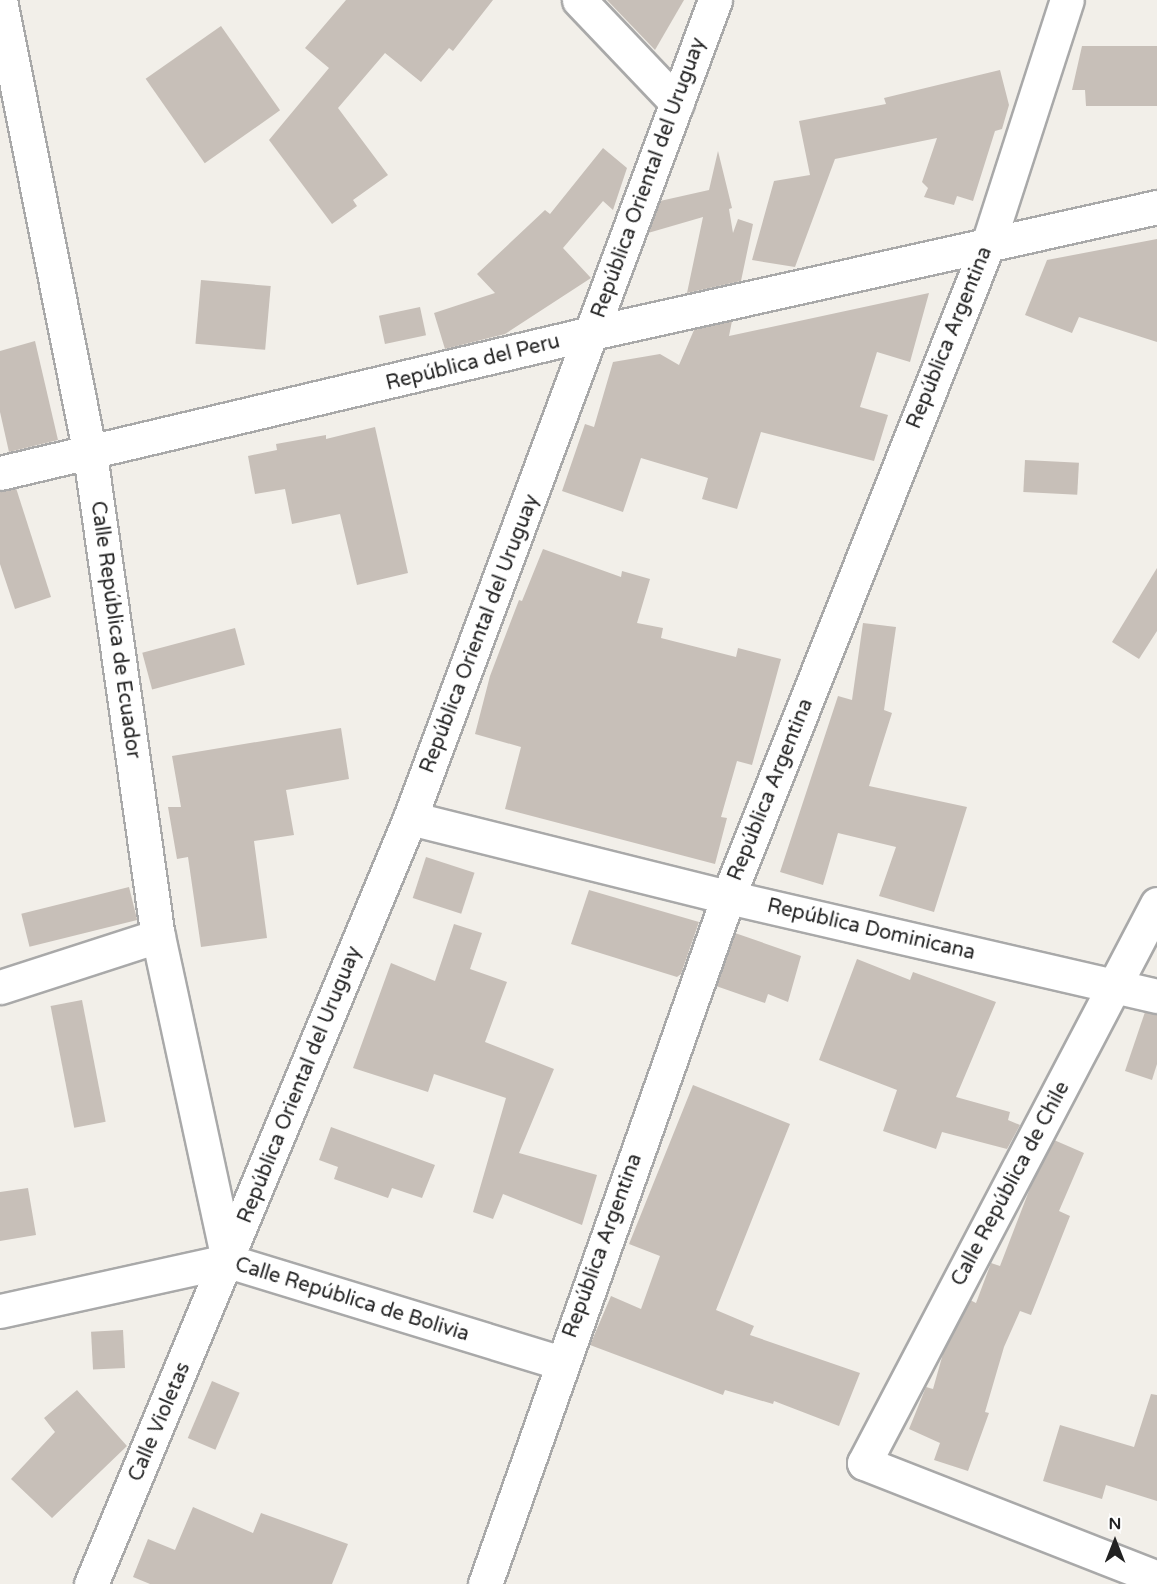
<!DOCTYPE html>
<html>
<head>
<meta charset="utf-8">
<style>
  body { margin:0 }
  #map { position:relative; width:1157px; height:1584px; overflow:hidden; background:#f2efe9; font-family:"Varela Round",sans-serif }
  div>[style] { position:absolute }
  [style*='--x'] { left:calc(var(--x)*1px); top:calc(var(--y)*1px); width:calc(var(--w)*1px); rotate:calc(var(--a)*1deg) }
  .building>* { inset:0; background:#c7bfb8; transform-origin:0 0 }
  .roads { filter:drop-shadow(2px 0 #a9a9a9) drop-shadow(-2px 0 #a9a9a9) drop-shadow(0 2px #a9a9a9) drop-shadow(0 -2px #a9a9a9) }
  .minor>* { height:33px; margin:-16.5px; padding:0 16.5px; transform-origin:16.5px; border-radius:16.5px; background:#fff }
  span { translate:-50% -50%; white-space:nowrap; text-align:center; line-height:1.15; -webkit-text-stroke:6px #fff; paint-order:stroke }
  .street-label { font-size:20px; color:#222 }
  .north { position:absolute; left:1085px; top:1512px; width:60px; height:60px; -webkit-text-stroke:4px #fff; paint-order:stroke; rotate:0deg; font-size:16px; font-weight:700; line-height:24px; text-align:center; color:#222 }
  .north::after { content:''; display:block; margin:auto; width:21px; height:27px; background:#222; clip-path:polygon(50% 0,100% 100%,50% 72%,0 100%) }
</style>
</head>
<body>
<div id="map">
  <div class="building">
    <div style="clip-path:polygon(346px 0,493px 0,453px 51px,449px 48px,421px 82px,385px 53px,338px 108px,388px 175px,353px 200px,357px 206px,332px 224px,269px 140px,329px 68px,305px 48px)"></div>
    <div style="clip-path:polygon(607px 0,684px 0,655px 50px)"></div>
    <div style="left:221px;top:26px;width:103px;height:92px;rotate:55deg"></div>
    <div style="clip-path:polygon(1082px 46px,1157px 46px,1157px 106px,1086px 106px,1085px 90px,1072px 90px)"></div>
    <div style="clip-path:polygon(1000px 70px,1009px 105px,1002px 129px,995px 131px,973px 201px,957px 196px,954px 205px,924px 197px,928px 188px,922px 182px,937px 138px,835px 159px,795px 267px,752px 260px,774px 181px,810px 175px,799px 121px,886px 104px,884px 98px)"></div>
    <div style="clip-path:polygon(603px 148px,627px 168px,613px 210px,603px 201px,563px 248px,591px 278px,505px 334px,445px 349px,434px 313px,495px 293px,477px 274px,545px 210px,550px 214px)"></div>
    <div style="clip-path:polygon(718px 151px,732px 208px,729px 209px,733px 233px,738px 219px,753px 224px,741px 281px,687px 293px,703px 217px,648px 233px,660px 201px,709px 190px)"></div>
    <div style="clip-path:polygon(1157px 239px,1157px 342px,1079px 317px,1072px 333px,1025px 315px,1047px 260px)"></div>
    <div style="left:201px;top:280px;width:70px;height:64px;rotate:5deg"></div>
    <div style="clip-path:polygon(929px 293px,910px 362px,877px 352px,860px 407px,888px 415px,874px 461px,761px 432px,737px 509px,702px 499px,708px 478px,641px 458px,623px 512px,562px 491px,585px 424px,594px 427px,613px 362px,660px 354px,679px 365px,694px 330px,732px 321px,729px 336px)"></div>
    <div style="left:420px;top:307px;width:29px;height:42px;rotate:78deg"></div>
    <div style="clip-path:polygon(35px 341px,58px 440px,9px 452px,0 412px,0 351px)"></div>
    <div style="clip-path:polygon(375px 427px,408px 573px,357px 585px,340px 514px,292px 524px,285px 489px,255px 494px,248px 456px,277px 450px,276px 444px,326px 435px,326px 439px)"></div>
    <div style="left:1025px;top:460px;width:54px;height:32px;rotate:3deg"></div>
    <div style="clip-path:polygon(16px 488px,51px 597px,15px 609px,0 564px,0 491px)"></div>
    <div style="clip-path:polygon(543px 549px,621px 577px,622px 571px,650px 579px,637px 623px,663px 628px,661px 638px,736px 657px,738px 648px,781px 659px,752px 765px,737px 761px,721px 817px,727px 818px,715px 864px,505px 809px,521px 747px,475px 734px,490px 676px,519px 600px,522px 601px)"></div>
    <div style="clip-path:polygon(1157px 568px,1157px 631px,1139px 659px,1112px 642px)"></div>
    <div style="clip-path:polygon(863px 623px,896px 627px,884px 710px,892px 713px,869px 786px,967px 807px,934px 912px,879px 896px,896px 847px,838px 833px,823px 885px,780px 872px,838px 696px,852px 700px)"></div>
    <div style="left:235px;top:628px;width:38px;height:96px;rotate:75deg"></div>
    <div style="clip-path:polygon(341px 728px,349px 779px,286px 790px,294px 835px,254px 841px,267px 938px,201px 947px,188px 857px,177px 859px,168px 807px,181px 807px,172px 756px)"></div>
    <div style="left:426px;top:857px;width:51px;height:43px;rotate:18deg"></div>
    <div style="left:129px;top:887px;width:34px;height:111px;rotate:76deg"></div>
    <div style="clip-path:polygon(589px 890px,699px 922px,681px 974px,677px 977px,571px 944px)"></div>
    <div style="clip-path:polygon(454px 924px,482px 933px,470px 969px,507px 982px,485px 1042px,554px 1069px,519px 1153px,597px 1175px,582px 1225px,503px 1194px,493px 1219px,473px 1212px,506px 1098px,434px 1074px,428px 1092px,353px 1068px,391px 963px,435px 981px)"></div>
    <div style="clip-path:polygon(735px 933px,801px 956px,788px 1002px,768px 994px,765px 1003px,716px 986px)"></div>
    <div style="clip-path:polygon(857px 959px,910px 980px,913px 972px,996px 1002px,956px 1097px,1010px 1112px,1008px 1120px,1020px 1125px,1007px 1149px,942px 1132px,936px 1149px,883px 1131px,897px 1090px,819px 1060px)"></div>
    <div style="left:82px;top:1000px;width:124px;height:32px;rotate:79deg"></div>
    <div style="clip-path:polygon(1145px 1012px,1157px 1014px,1157px 1064px,1152px 1080px,1125px 1071px)"></div>
    <div style="clip-path:polygon(693px 1085px,790px 1124px,716px 1310px,754px 1326px,750px 1335px,860px 1373px,839px 1426px,774px 1401px,773px 1404px,725px 1390px,723px 1395px,590px 1345px,611px 1296px,641px 1309px,660px 1256px,629px 1244px)"></div>
    <div style="clip-path:polygon(331px 1127px,435px 1165px,422px 1198px,392px 1188px,388px 1198px,334px 1179px,338px 1167px,319px 1160px)"></div>
    <div style="clip-path:polygon(1054px 1140px,1084px 1153px,1059px 1211px,1070px 1216px,1031px 1315px,1020px 1311px,1004px 1347px,985px 1412px,989px 1413px,968px 1471px,934px 1460px,940px 1443px,909px 1429px,926px 1387px,933px 1389px,944px 1350px,970px 1300px,976px 1303px,991px 1263px,1000px 1266px,1032px 1183px)"></div>
    <div style="clip-path:polygon(28px 1188px,36px 1235px,0 1241px,0 1192px)"></div>
    <div style="left:123px;top:1330px;width:38px;height:32px;rotate:87deg"></div>
    <div style="left:212px;top:1381px;width:30px;height:62px;rotate:23deg"></div>
    <div style="clip-path:polygon(77px 1390px,127px 1446px,52px 1518px,11px 1479px,55px 1432px,44px 1418px)"></div>
    <div style="clip-path:polygon(1151px 1394px,1157px 1395px,1157px 1501px,1106px 1485px,1102px 1499px,1043px 1481px,1060px 1425px,1134px 1447px)"></div>
    <div style="clip-path:polygon(193px 1507px,253px 1533px,261px 1513px,348px 1544px,332px 1584px,150px 1584px,133px 1577px,148px 1539px,175px 1550px)"></div>
  </div>
  <div class="roads">
    <div class="minor">
      <div style="--x:0;--y:0;--w:463;--a:78.8"></div>
      <div style="--x:90;--y:454;--w:487;--a:82"></div>
      <div style="--x:158;--y:936;--w:332;--a:77.8"></div>
      <div style="--x:579;--y:0;--w:142;--a:46.4"></div>
      <div style="--x:0;--y:473;--w:608;--a:-13.31"></div>
      <div style="--x:592;--y:333;--w:579;--a:-12.57"></div>
      <div style="--x:410;--y:818;--w:328;--a:14"></div>
      <div style="--x:728;--y:897;--w:440;--a:13"></div>
      <div style="--x:1157;--y:904;--w:631;--a:117.66"></div>
      <div style="--x:864;--y:1463;--w:315;--a:21.4"></div>
      <div style="--x:0;--y:987;--w:166;--a:-17.9"></div>
      <div style="--x:0;--y:1311;--w:233;--a:-12.4"></div>
      <div style="--x:228;--y:1261;--w:348;--a:17"></div>
      <div style="--x:91;--y:1584;--w:830;--a:-67.39"></div>
      <div style="--x:410;--y:818;--w:873;--a:-69.55"></div>
      <div style="--x:485;--y:1584;--w:729;--a:-70.52"></div>
      <div style="--x:728;--y:897;--w:703;--a:-68.29"></div>
      <div style="--x:988;--y:244;--w:256;--a:-72.1"></div>
    </div>
  </div>
  <div class="street-label">
    <span style="left:649px;top:178px;rotate:-70deg">República Oriental del Uruguay</span>
    <span style="left:950px;top:338px;rotate:-68deg">República Argentina</span>
    <span style="left:473px;top:363px;rotate:-14deg">República del Peru</span>
    <span style="left:115px;top:630px;rotate:82deg">Calle República de Ecuador</span>
    <span style="left:480px;top:634px;rotate:-69deg">República Oriental del Uruguay</span>
    <span style="left:771px;top:790px;rotate:-68deg">República Argentina</span>
    <span style="left:871px;top:930px;rotate:13deg">República Dominicana</span>
    <span style="left:300px;top:1085px;rotate:-68deg">República Oriental del Uruguay</span>
    <span style="left:1011px;top:1184px;rotate:-62deg">Calle República de Chile</span>
    <span style="left:603px;top:1246px;rotate:-70deg">República Argentina</span>
    <span style="left:352px;top:1300px;rotate:17deg">Calle República de Bolivia</span>
    <span style="left:160px;top:1422px;rotate:-67deg">Calle Violetas</span>
  </div>
  <div class="north">N</div>
</div>
</body>
</html>
